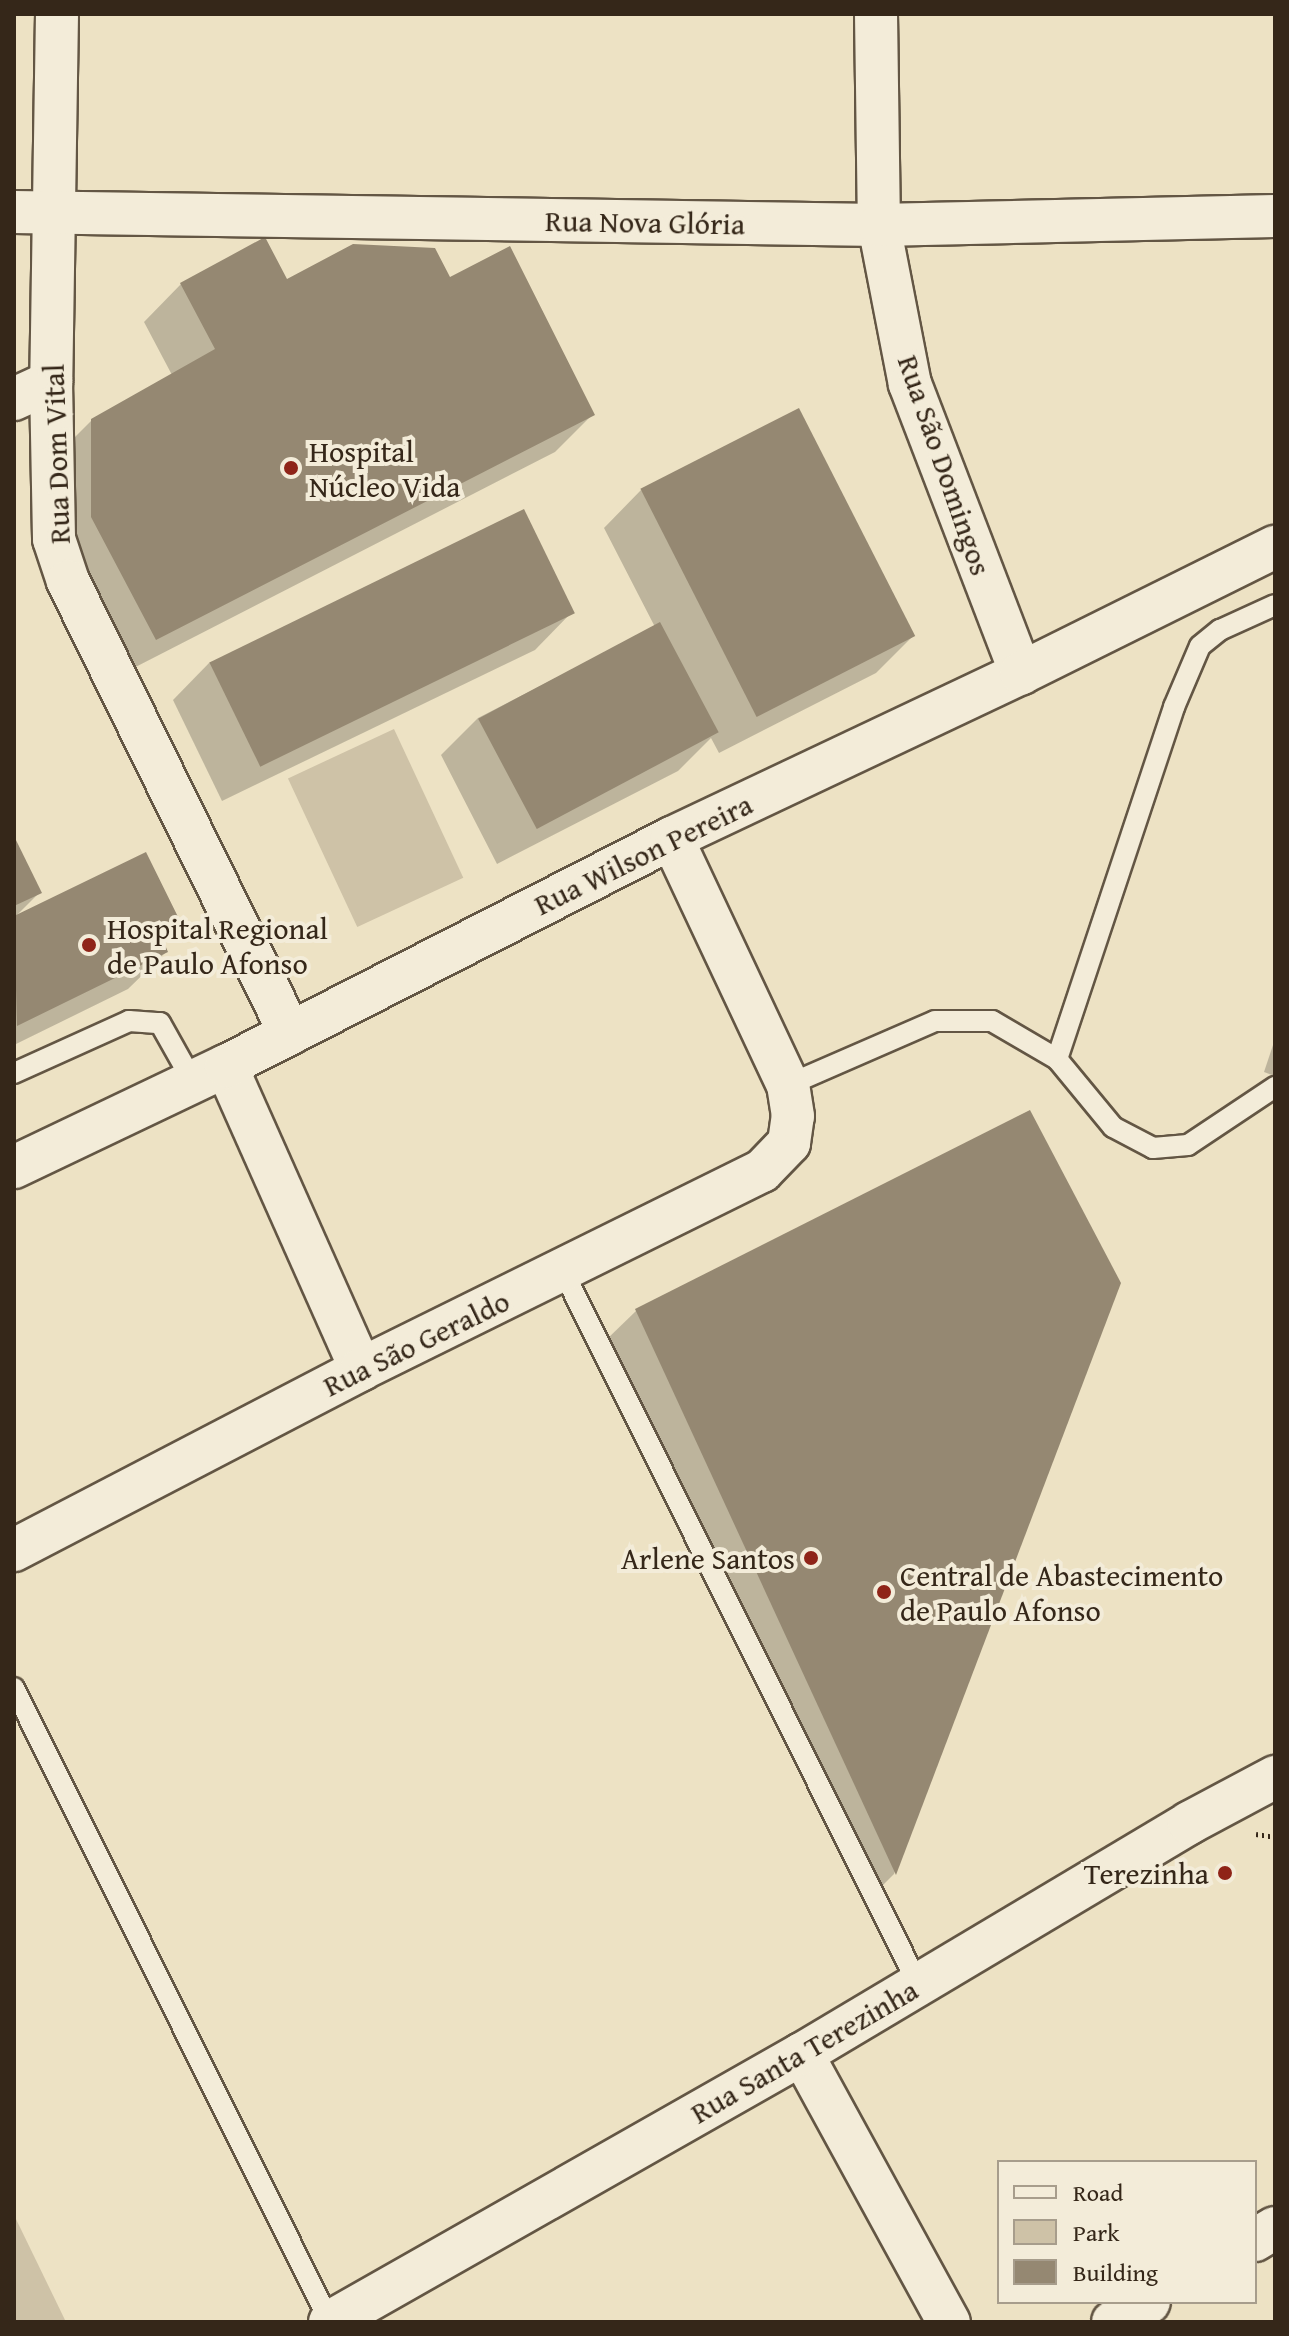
<!DOCTYPE html>
<html>
<head>
<meta charset="utf-8">
<style>
  body { margin:0 }
  #map { position:relative; width:1289px; height:2336px; overflow:hidden; background:#ede2c4; font-family:"Gentium Book Plus",serif }
  div>[style] { position:absolute }
  [style*='--x'] { left:calc(var(--x)*1px); top:calc(var(--y)*1px); width:calc(var(--w)*1px); rotate:calc(var(--a)*1deg) }
  .green>* { inset:0; background:#cec2a7; transform-origin:0 0 }
  .shadow>* { inset:0; background:#0003 }
  .building>* { inset:0; background:#958872; transform-origin:0 0 }
  .path>* { height:5px; margin-top:-2.5px; transform-origin:0; background:repeating-linear-gradient(90deg,#352719 0 2px,transparent 0 6px) }
  .roads { filter:drop-shadow(2px 0 #635644) drop-shadow(-2px 0 #635644) drop-shadow(0 2px #635644) drop-shadow(0 -2px #635644) }
  .lane>* { height:20px; margin:-10px; padding:0 10px; transform-origin:10px; border-radius:10px; background:#f3ecd9 }
  .street>* { height:42px; margin:-21px; padding:0 21px; transform-origin:21px; border-radius:21px; background:#f3ecd9 }
  .dots>* { width:22px; height:22px; translate:-50% -50%; box-sizing:border-box; border:4px solid #f3ecd9; border-radius:50% }
  span { translate:-50% -50%; white-space:nowrap; text-align:center; line-height:1.15; -webkit-text-stroke:8px #f3ecd9; paint-order:stroke }
  .street-label { font-size:30px; color:#352719 }
  .poi-label { font-size:30px; color:#352719 }
  .left { translate:0 -50%; text-align:left }
  .right { translate:-100% -50%; text-align:right }
  .frame { position:absolute; inset:0; border:16px solid #352719; pointer-events:none }
  .legend { position:absolute; left:997px; top:2160px; width:260px; height:144px; box-sizing:border-box; background:#f3ecd9; border:2px solid #a79d8c; margin:0; padding:10px 14px; list-style:none; font-size:24px; color:#352719 }
  .legend li { display:flex; align-items:center; gap:16px; height:40px }
  .legend b { width:40px; border:2px solid #a79d8c }
</style>
</head>
<body>
<div id="map">
  <div class="green">
    <div style="left:394px;top:729px;width:164px;height:117px;rotate:65deg"></div>
    <div style="clip-path:polygon(14px 2215px,66px 2322px,14px 2322px)"></div>
  </div>
  <div class="shadow">
    <div style="clip-path:polygon(449px 279px,593px 414px,555px 452px,118px 676px,54px 555px,54px 458px,92px 420px,172px 375px,144px 322px,181px 284px)"></div>
    <div style="clip-path:polygon(641px 490px,913px 636px,876px 673px,719px 753px,711px 738px,678px 771px,497px 864px,441px 755px,478px 718px,655px 627px,604px 528px)"></div>
    <div style="clip-path:polygon(572px 612px,535px 650px,222px 801px,173px 700px,210px 662px)"></div>
    <div style="clip-path:polygon(14px 841px,39px 893px,15px 917px,181px 927px,163px 945px,166px 952px,128px 989px,14px 1045px)"></div>
    <div style="clip-path:polygon(1275px 1039px,1275px 1076px,1264px 1072px)"></div>
    <div style="clip-path:polygon(1119px 1283px,894px 1874px,866px 1902px,606px 1340px,636px 1311px)"></div>
  </div>
  <div class="building">
    <div style="clip-path:polygon(265px 237px,287px 279px,353px 244px,435px 248px,450px 277px,510px 246px,595px 415px,156px 640px,91px 517px,91px 419px,215px 349px,180px 283px)"></div>
    <div style="left:799px;top:408px;width:256px;height:178px;rotate:63deg"></div>
    <div style="left:524px;top:509px;width:116px;height:350px;rotate:64deg"></div>
    <div style="left:660px;top:622px;width:125px;height:206px;rotate:62deg"></div>
    <div style="clip-path:polygon(14px 836px,42px 893px,14px 906px)"></div>
    <div style="clip-path:polygon(146px 852px,183px 927px,162px 938px,168px 952px,17px 1026px,14px 916px)"></div>
    <div style="clip-path:polygon(1030px 1110px,1121px 1283px,896px 1875px,635px 1309px)"></div>
  </div>
  <div class="path">
    <div style="--x:1256;--y:1834;--w:19;--a:9"></div>
  </div>
  <div class="roads">
    <div class="lane">
      <div style="--x:1057;--y:1059;--w:371;--a:-71.6"></div>
      <div style="--x:1174;--y:707;--w:66;--a:-66.9"></div>
      <div style="--x:1200;--y:646;--w:26;--a:-39"></div>
      <div style="--x:1220;--y:630;--w:60;--a:-24.4"></div>
      <div style="--x:14;--y:1073;--w:126;--a:-24.3"></div>
      <div style="--x:129;--y:1021;--w:31;--a:4"></div>
      <div style="--x:160;--y:1023;--w:65;--a:60.7"></div>
      <div style="--x:788;--y:1085;--w:160;--a:-23.5"></div>
      <div style="--x:935;--y:1021;--w:57;--a:0"></div>
      <div style="--x:992;--y:1021;--w:75;--a:30.3"></div>
      <div style="--x:1057;--y:1059;--w:88;--a:50.5"></div>
      <div style="--x:1113;--y:1127;--w:45;--a:27.7"></div>
      <div style="--x:1153;--y:1148;--w:35;--a:-5"></div>
      <div style="--x:1188;--y:1145;--w:105;--a:-33.7"></div>
      <div style="--x:563;--y:1271;--w:796;--a:63.53"></div>
      <div style="--x:14;--y:1688;--w:708;--a:63.51"></div>
    </div>
    <div class="street">
      <div style="--x:57;--y:14;--w:368;--a:90.9"></div>
      <div style="--x:51;--y:382;--w:157;--a:88.9"></div>
      <div style="--x:54;--y:539;--w:44;--a:71.6"></div>
      <div style="--x:68;--y:581;--w:504;--a:63.84"></div>
      <div style="--x:876;--y:14;--w:211;--a:89.2"></div>
      <div style="--x:879;--y:225;--w:162;--a:79"></div>
      <div style="--x:910;--y:384;--w:310;--a:69"></div>
      <div style="--x:14;--y:212;--w:865;--a:0.86"></div>
      <div style="--x:879;--y:225;--w:396;--a:-1.3"></div>
      <div style="--x:14;--y:399;--w:41;--a:-24.7"></div>
      <div style="--x:226;--y:1066;--w:332;--a:66"></div>
      <div style="--x:14;--y:1167;--w:235;--a:-25.5"></div>
      <div style="--x:226;--y:1066;--w:501;--a:-27.08"></div>
      <div style="--x:672;--y:838;--w:386;--a:-25.3"></div>
      <div style="--x:1021;--y:673;--w:284;--a:-26.4"></div>
      <div style="--x:14;--y:1550;--w:391;--a:-27.5"></div>
      <div style="--x:361;--y:1369;--w:447;--a:-26.3"></div>
      <div style="--x:762;--y:1171;--w:39;--a:-46"></div>
      <div style="--x:789;--y:1143;--w:27;--a:-82"></div>
      <div style="--x:793;--y:1116;--w:31;--a:-99"></div>
      <div style="--x:788;--y:1085;--w:273;--a:-115.2"></div>
      <div style="--x:802;--y:2054;--w:306;--a:61.3"></div>
      <div style="--x:1255;--y:2240;--w:23;--a:-31"></div>
      <div style="--x:330;--y:2322;--w:543;--a:-29.59"></div>
      <div style="--x:802;--y:2054;--w:451;--a:-30.8"></div>
      <div style="--x:1189;--y:1823;--w:98;--a:-28.1"></div>
      <div style="--x:1113;--y:2322;--w:41;--a:-29.1"></div>
    </div>
  </div>
  <div class="dots">
    <div style="left:291px;top:468px;background:#8f2418"></div>
    <div style="left:89px;top:945px;background:#8f2418"></div>
    <div style="left:811px;top:1558px;background:#8f2418"></div>
    <div style="left:884px;top:1592px;background:#8f2418"></div>
    <div style="left:1225px;top:1873px;background:#8f2418"></div>
  </div>
  <div class="street-label">
    <span style="left:645px;top:222px;rotate:1deg">Rua Nova Glória</span>
    <span style="left:56px;top:454px;rotate:-92deg">Rua Dom Vital</span>
    <span style="left:945px;top:465px;rotate:71deg">Rua São Domingos</span>
    <span style="left:643px;top:854px;rotate:-26deg">Rua Wilson Pereira</span>
    <span style="left:416px;top:1343px;rotate:-26deg">Rua São Geraldo</span>
    <span style="left:804px;top:2051px;rotate:-30deg">Rua Santa Terezinha</span>
  </div>
  <div class="poi-label">
    <span class="left" style="left:309px;top:468px">Hospital<br>Núcleo Vida</span>
    <span class="left" style="left:107px;top:945px">Hospital Regional<br>de Paulo Afonso</span>
    <span class="right" style="left:795px;top:1558px">Arlene Santos</span>
    <span class="left" style="left:900px;top:1592px">Central de Abastecimento<br>de Paulo Afonso</span>
    <span class="right" style="left:1209px;top:1873px">Terezinha</span>
  </div>
  <div class="frame"></div>
  <ul class="legend">
  <li><b style="height:10px;background:#f3ecd9"></b>Road</li>
  <li><b style="height:22px;background:#cec2a7"></b>Park</li>
  <li><b style="height:22px;background:#958872"></b>Building</li>
  </ul>
</div>
</body>
</html>
